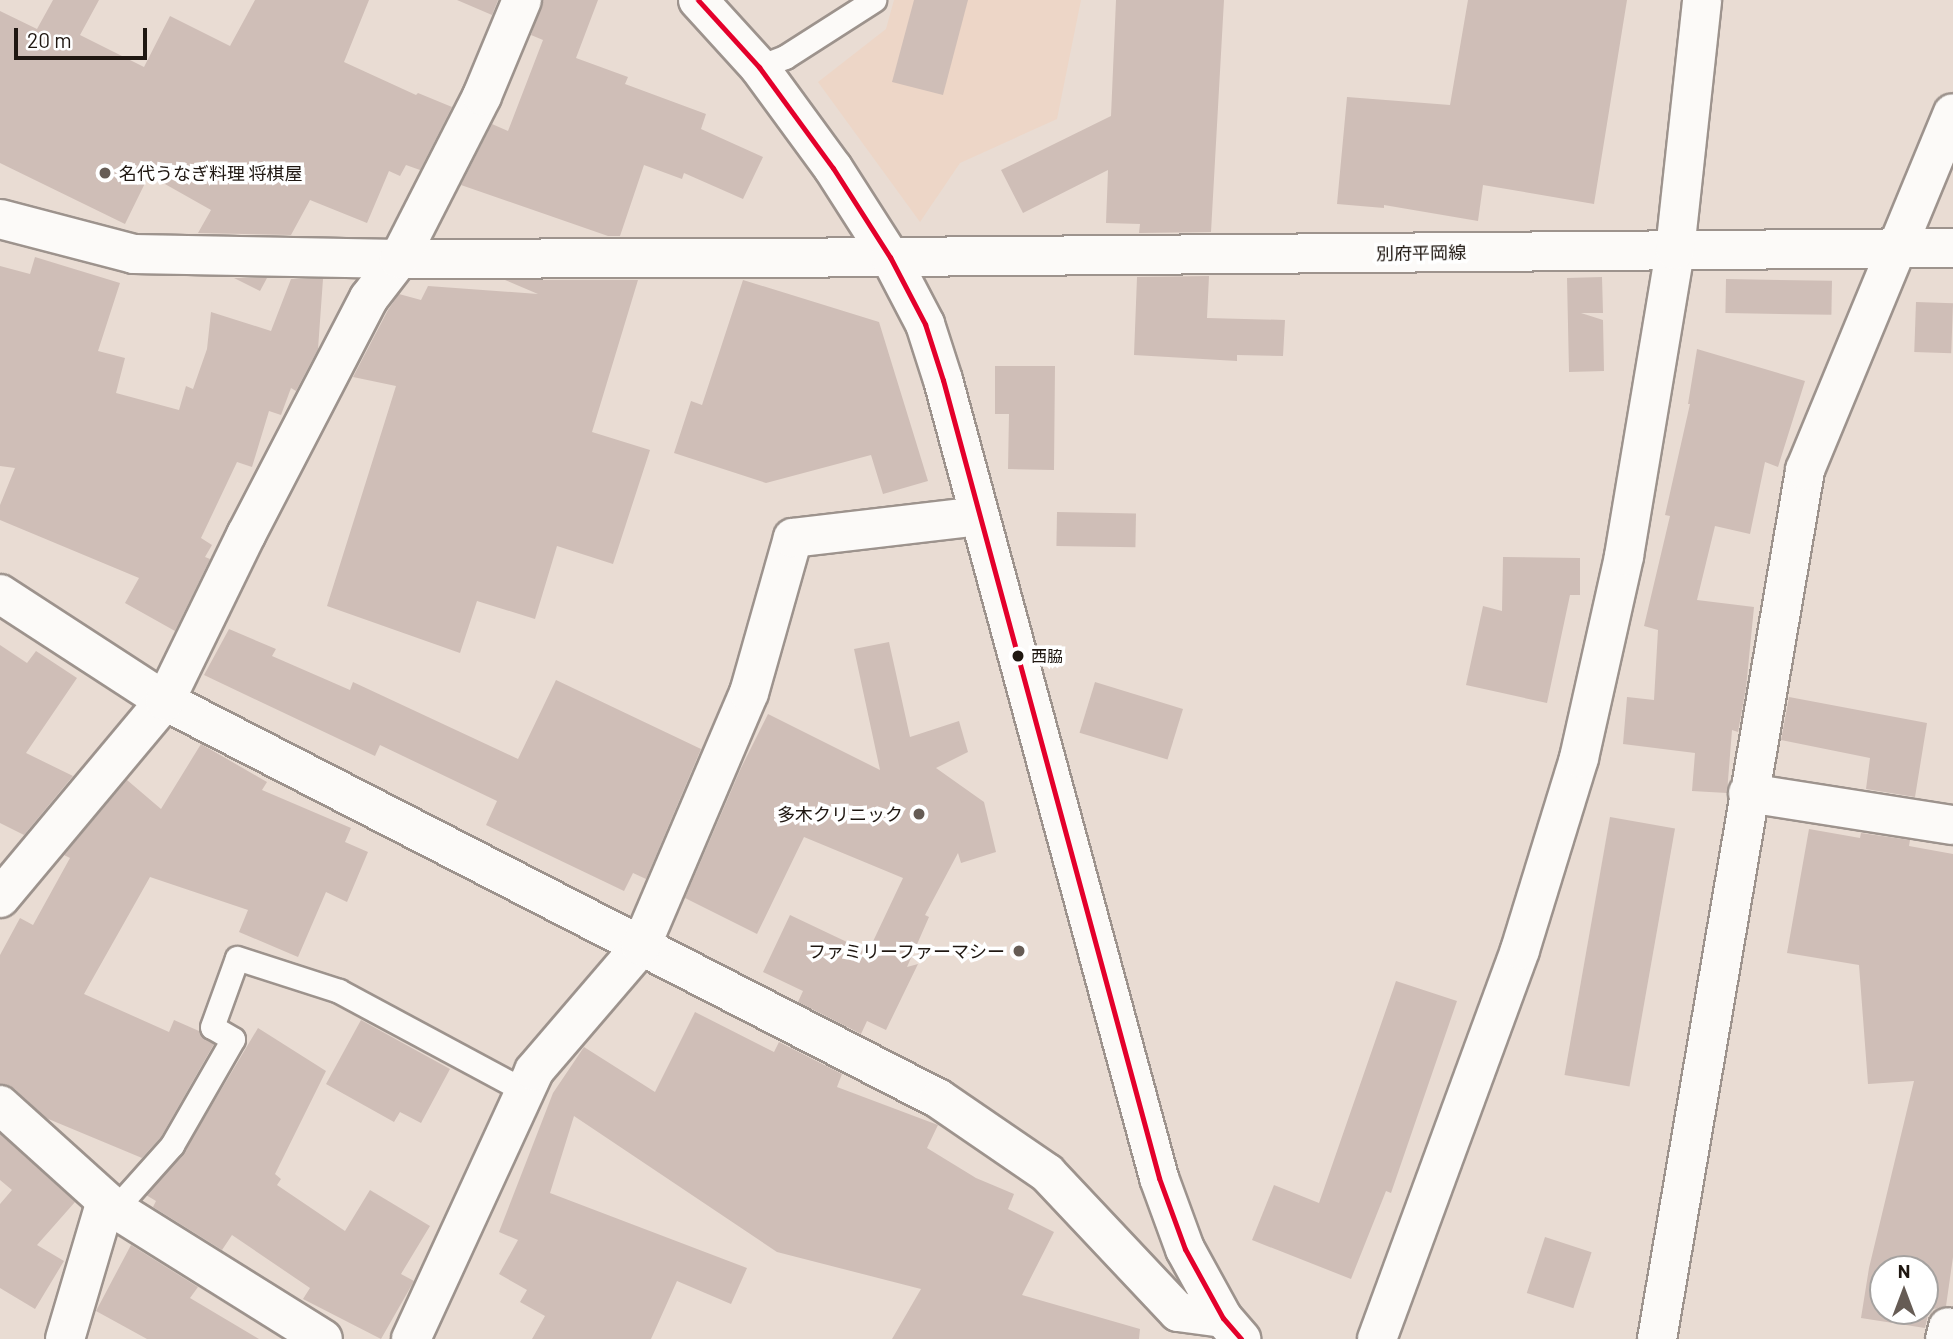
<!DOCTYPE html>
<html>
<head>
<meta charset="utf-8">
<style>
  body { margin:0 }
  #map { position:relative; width:1953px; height:1339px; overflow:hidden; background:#e9dcd3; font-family:Barlow,"Noto Sans JP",sans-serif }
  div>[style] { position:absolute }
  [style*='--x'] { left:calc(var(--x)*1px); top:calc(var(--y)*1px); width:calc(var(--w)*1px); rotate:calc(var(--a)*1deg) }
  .built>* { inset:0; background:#edd6c7 }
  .building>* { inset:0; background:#cfbeb7; transform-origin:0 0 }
  .roads { filter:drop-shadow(2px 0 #9d938d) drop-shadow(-2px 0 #9d938d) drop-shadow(0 2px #9d938d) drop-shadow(0 -2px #9d938d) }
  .lane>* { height:23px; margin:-11.5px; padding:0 11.5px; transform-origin:11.5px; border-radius:11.5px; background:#fcfaf8 }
  .street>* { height:38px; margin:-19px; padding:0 19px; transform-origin:19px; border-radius:19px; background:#fcfaf8 }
  .secondary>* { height:38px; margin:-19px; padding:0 19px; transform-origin:19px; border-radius:19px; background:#fcfaf8 }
  .bus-1>* { height:5px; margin:-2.5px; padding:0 2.5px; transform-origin:2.5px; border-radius:2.5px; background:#e4002b }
  .dots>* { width:19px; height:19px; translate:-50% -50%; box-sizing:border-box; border:4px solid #fff; border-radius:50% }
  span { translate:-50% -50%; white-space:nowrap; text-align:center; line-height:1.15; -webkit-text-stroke:7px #fff; paint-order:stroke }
  .bus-label { font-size:16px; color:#1f1711 }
  .left { translate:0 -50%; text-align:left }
  .poi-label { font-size:18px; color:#1f1711 }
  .right { translate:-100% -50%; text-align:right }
  .street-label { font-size:18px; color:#1f1711 }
  .north { position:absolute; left:1869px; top:1255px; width:70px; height:70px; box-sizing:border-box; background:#fff; border:2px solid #a5a2a0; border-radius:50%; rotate:0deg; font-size:19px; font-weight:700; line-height:28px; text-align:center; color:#1f1711 }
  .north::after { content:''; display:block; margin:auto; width:24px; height:32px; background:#665c55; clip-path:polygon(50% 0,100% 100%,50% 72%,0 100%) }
  .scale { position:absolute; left:14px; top:28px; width:133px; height:32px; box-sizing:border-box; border:4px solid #1f1711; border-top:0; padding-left:9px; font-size:21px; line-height:24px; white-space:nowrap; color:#1f1711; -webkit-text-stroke:5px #fff; paint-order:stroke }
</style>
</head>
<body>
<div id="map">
  <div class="built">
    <div style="clip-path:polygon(894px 0,1081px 0,1057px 119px,960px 163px,920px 222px,818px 82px,886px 29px)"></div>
  </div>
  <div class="building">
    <div style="clip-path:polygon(53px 0,99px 0,80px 35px,144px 67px,170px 16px,230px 46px,255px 0,369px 0,344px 62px,416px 95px,418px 93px,452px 107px,420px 170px,406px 165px,400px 176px,389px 171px,367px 223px,310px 200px,291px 235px,198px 233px,211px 210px,149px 175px,125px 224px,0 163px,0 11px,37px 29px)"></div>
    <div style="clip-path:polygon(457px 0,498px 0,492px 15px)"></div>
    <div style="clip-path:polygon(543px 0,598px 0,576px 58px,628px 77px,625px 84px,706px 114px,701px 129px,763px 157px,743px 199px,684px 173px,682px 179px,644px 165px,620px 236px,608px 236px,461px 185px,492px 124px,508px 131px,543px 40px,531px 35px)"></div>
    <div style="clip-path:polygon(914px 0,968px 0,943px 95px,892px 82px)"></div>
    <div style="clip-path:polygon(1116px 0,1224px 0,1211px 232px,1139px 233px,1140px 224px,1106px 223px,1108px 170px,1023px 213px,1001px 170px,1111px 116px)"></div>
    <div style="clip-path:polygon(1468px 0,1627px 0,1594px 204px,1483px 185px,1478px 221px,1384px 205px,1384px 208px,1337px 204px,1347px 97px,1450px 105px)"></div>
    <div style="clip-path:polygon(35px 257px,120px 283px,98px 351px,125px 358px,116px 393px,179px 410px,186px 386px,193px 389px,207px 349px,211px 312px,271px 331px,291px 279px,323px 279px,318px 349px,296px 391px,291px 388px,281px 415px,269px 411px,252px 467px,237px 462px,201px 538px,212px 545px,205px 557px,210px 559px,175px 631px,125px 603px,139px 578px,0 520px,0 505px,15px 468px,0 466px,0 266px,30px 274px)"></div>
    <div style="clip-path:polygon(1209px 276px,1207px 318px,1285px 320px,1283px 356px,1237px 355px,1237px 361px,1134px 355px,1137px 277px)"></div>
    <div style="clip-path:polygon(1602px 277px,1603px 313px,1581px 313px,1603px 320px,1604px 371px,1569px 372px,1567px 278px)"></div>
    <div style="clip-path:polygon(234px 278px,267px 278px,260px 291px)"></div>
    <div style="left:1726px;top:279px;width:106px;height:34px;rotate:1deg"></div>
    <div style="clip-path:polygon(505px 280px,638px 280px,592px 432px,650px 450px,613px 564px,557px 546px,535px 619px,477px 601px,460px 653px,327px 606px,396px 386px,353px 377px,388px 310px,399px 294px,421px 300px,428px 286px,538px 294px)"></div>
    <div style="clip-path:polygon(743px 280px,879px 322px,928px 481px,883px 494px,871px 455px,766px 483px,674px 453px,691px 401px,702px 405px)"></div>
    <div style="left:1916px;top:302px;width:37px;height:50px;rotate:2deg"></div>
    <div style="clip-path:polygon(1697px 349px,1805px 381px,1778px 467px,1765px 462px,1750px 534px,1715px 526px,1697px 600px,1754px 607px,1746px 688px,1738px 732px,1732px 730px,1727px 793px,1692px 791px,1695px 753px,1623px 744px,1627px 697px,1654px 700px,1658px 630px,1644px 626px,1670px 516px,1665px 515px,1690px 404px,1688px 404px)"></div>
    <div style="clip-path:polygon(995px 366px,1055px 366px,1054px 470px,1008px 469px,1009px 414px,995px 414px)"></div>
    <div style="left:1057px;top:512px;width:79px;height:34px;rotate:1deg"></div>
    <div style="clip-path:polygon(1503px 557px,1580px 558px,1580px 595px,1570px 595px,1547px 703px,1466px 685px,1483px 606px,1502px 611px)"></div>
    <div style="clip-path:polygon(229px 629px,276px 649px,272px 656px,350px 690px,353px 682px,518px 759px,556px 680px,701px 749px,646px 879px,633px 873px,624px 891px,486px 825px,497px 801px,380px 745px,375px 756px,204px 675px)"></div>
    <div style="clip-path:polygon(889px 642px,910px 737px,959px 721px,968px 752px,936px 768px,984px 802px,996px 852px,961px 863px,958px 853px,925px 915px,929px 917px,907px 967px,918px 964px,886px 1030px,867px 1021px,861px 1034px,798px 1002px,803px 991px,763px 972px,790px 915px,868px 952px,903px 878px,804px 837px,757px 934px,685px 898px,741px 768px,768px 714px,880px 770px,854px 649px)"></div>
    <div style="clip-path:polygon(0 645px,27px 663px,36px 651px,77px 678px,26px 753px,73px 776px,24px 835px,0 823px)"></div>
    <div style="left:1095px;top:682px;width:92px;height:53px;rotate:17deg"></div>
    <div style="clip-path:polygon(1789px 697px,1927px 723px,1915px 797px,1866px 789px,1870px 758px,1781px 740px)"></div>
    <div style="clip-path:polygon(201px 744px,267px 782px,262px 790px,351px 828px,345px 842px,368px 852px,347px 902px,326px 892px,298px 957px,239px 932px,248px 910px,150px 877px,84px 994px,169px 1032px,174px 1020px,199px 1031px,214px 1044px,161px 1137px,142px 1158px,46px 1118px,15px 1089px,0 1084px,0 955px,20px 918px,33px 925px,70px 858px,64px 855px,127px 780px,161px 809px)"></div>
    <div style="left:1610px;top:817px;width:66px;height:262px;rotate:10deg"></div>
    <div style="clip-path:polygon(evenodd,1809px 829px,1860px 838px,1861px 833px,1910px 840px,1909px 846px,1953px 854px,1953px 1257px,1946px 1306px,1929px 1310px,1925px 1328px,1861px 1318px,1869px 1268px,1914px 1081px,1868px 1084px,1859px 965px,1787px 953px,1809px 829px,1883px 1269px,1925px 1269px,1925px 1311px,1883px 1311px,1883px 1269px)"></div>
    <div style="clip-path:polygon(1396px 981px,1457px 1001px,1391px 1193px,1386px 1191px,1351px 1279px,1252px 1240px,1274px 1185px,1319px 1203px)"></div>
    <div style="clip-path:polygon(695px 1012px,774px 1052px,779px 1042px,842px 1074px,837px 1087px,938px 1125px,927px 1148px,976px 1178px,1014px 1194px,1008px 1209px,1054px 1232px,1022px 1295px,1140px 1329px,1139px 1339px,892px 1339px,921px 1289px,777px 1252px,574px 1116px,550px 1193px,747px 1268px,731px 1304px,677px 1281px,651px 1339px,532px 1339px,545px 1316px,520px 1302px,527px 1290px,499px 1274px,518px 1240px,499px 1232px,553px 1093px,584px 1047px,655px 1092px)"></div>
    <div style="clip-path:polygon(361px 1020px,450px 1069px,421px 1123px,400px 1112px,394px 1122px,326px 1084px)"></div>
    <div style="clip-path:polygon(258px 1028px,326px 1071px,275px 1174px,281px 1179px,277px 1185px,345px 1231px,370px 1190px,430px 1226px,401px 1274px,414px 1281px,381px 1339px,303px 1299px,310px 1288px,232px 1235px,222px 1250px,153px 1207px,156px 1201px,146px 1195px,184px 1152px)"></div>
    <div style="clip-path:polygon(0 1134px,75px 1202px,37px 1245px,64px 1261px,35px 1309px,0 1288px,0 1204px,12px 1190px,0 1180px)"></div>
    <div style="left:1545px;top:1237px;width:49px;height:59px;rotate:18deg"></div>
    <div style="clip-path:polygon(131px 1245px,198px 1287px,190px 1298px,259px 1339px,147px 1339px,96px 1311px)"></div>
  </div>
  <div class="roads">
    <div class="lane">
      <div style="--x:759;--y:67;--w:28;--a:-21"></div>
      <div style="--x:785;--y:57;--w:106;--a:-32.6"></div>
      <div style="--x:115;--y:1209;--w:86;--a:-48.3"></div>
      <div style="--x:172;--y:1145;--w:122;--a:-60.1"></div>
      <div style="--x:233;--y:1039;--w:24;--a:-150"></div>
      <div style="--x:212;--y:1027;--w:73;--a:-70.1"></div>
      <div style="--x:237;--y:958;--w:107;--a:17.9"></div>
      <div style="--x:339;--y:991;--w:211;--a:28.3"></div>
    </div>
    <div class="street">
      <div style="--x:0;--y:219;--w:138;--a:14.6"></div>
      <div style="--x:134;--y:254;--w:265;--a:1.1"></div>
      <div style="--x:399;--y:259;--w:491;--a:-0.2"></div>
      <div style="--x:0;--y:594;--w:197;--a:33"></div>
      <div style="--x:165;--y:701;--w:870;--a:27.21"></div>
      <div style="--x:939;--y:1099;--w:131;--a:34.4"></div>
      <div style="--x:1047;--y:1173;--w:191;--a:46.7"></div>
      <div style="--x:1178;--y:1312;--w:45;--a:7.6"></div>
      <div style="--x:1748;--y:793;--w:207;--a:8.9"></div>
      <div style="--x:0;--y:898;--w:257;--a:-50.1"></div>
      <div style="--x:165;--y:701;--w:185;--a:-64"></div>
      <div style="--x:246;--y:535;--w:267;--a:-62.6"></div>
      <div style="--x:369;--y:298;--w:49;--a:-52.4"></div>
      <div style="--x:399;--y:259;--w:183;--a:-63"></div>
      <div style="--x:482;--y:96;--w:104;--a:-67.4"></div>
      <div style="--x:0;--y:1105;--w:155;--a:42.1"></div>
      <div style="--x:115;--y:1209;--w:245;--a:32"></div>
      <div style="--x:65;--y:1339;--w:144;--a:-73.5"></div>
      <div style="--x:411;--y:1339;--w:295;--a:-65.3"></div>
      <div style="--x:534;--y:1071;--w:165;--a:-49.4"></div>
      <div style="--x:641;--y:946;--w:275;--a:-66.9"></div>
      <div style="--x:749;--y:693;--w:161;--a:-74.2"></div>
      <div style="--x:793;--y:538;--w:187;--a:-6.7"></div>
      <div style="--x:1657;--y:1339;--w:882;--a:-80.33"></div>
      <div style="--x:1805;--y:470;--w:386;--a:-67.5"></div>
      <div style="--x:1945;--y:1339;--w:12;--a:-76"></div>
    </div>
    <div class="secondary">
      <div style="--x:698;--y:0;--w:91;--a:47.7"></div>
      <div style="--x:759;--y:67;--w:125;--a:53.8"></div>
      <div style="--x:833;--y:168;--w:106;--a:57.4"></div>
      <div style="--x:890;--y:257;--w:76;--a:62.4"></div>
      <div style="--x:925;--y:324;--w:59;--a:72.2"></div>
      <div style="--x:943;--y:380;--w:827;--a:74.85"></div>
      <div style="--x:1159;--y:1178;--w:76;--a:69.9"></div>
      <div style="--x:1185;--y:1249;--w:79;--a:61.2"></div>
      <div style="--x:1223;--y:1318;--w:28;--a:49"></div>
      <div style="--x:890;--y:257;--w:1063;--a:-0.49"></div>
      <div style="--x:1377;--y:1339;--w:414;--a:-69.8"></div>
      <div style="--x:1520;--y:950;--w:201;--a:-72.9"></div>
      <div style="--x:1579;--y:758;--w:207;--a:-77.4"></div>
      <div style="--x:1624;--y:556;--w:310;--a:-80.5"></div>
      <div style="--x:1675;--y:250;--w:251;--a:-83.8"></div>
    </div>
  </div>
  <div class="bus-1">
    <div style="--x:698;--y:0;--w:91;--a:47.7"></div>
    <div style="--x:759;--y:67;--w:125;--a:53.8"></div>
    <div style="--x:833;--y:168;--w:106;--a:57.4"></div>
    <div style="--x:890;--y:257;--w:76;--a:62.4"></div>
    <div style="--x:925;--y:324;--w:59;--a:72.2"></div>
    <div style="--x:943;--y:380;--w:827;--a:74.85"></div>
    <div style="--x:1159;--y:1178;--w:76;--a:69.9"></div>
    <div style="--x:1185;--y:1249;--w:79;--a:61.2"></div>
    <div style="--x:1223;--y:1318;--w:28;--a:49"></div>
  </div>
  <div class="dots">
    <div style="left:105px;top:173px;background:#665c55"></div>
    <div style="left:1018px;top:656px;background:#1f1711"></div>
    <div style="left:919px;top:814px;background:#665c55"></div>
    <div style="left:1019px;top:951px;background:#665c55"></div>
  </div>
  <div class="bus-label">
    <span class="left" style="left:1031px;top:656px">西脇</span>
  </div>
  <div class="poi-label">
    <span class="left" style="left:119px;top:173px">名代うなぎ料理 将棋屋</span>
    <span class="right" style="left:903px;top:814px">多木クリニック</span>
    <span class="right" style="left:1005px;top:951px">ファミリーファーマシー</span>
  </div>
  <div class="street-label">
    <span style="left:1421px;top:253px;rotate:-1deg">別府平岡線</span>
  </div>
  <div class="north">N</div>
  <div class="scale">20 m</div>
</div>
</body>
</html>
